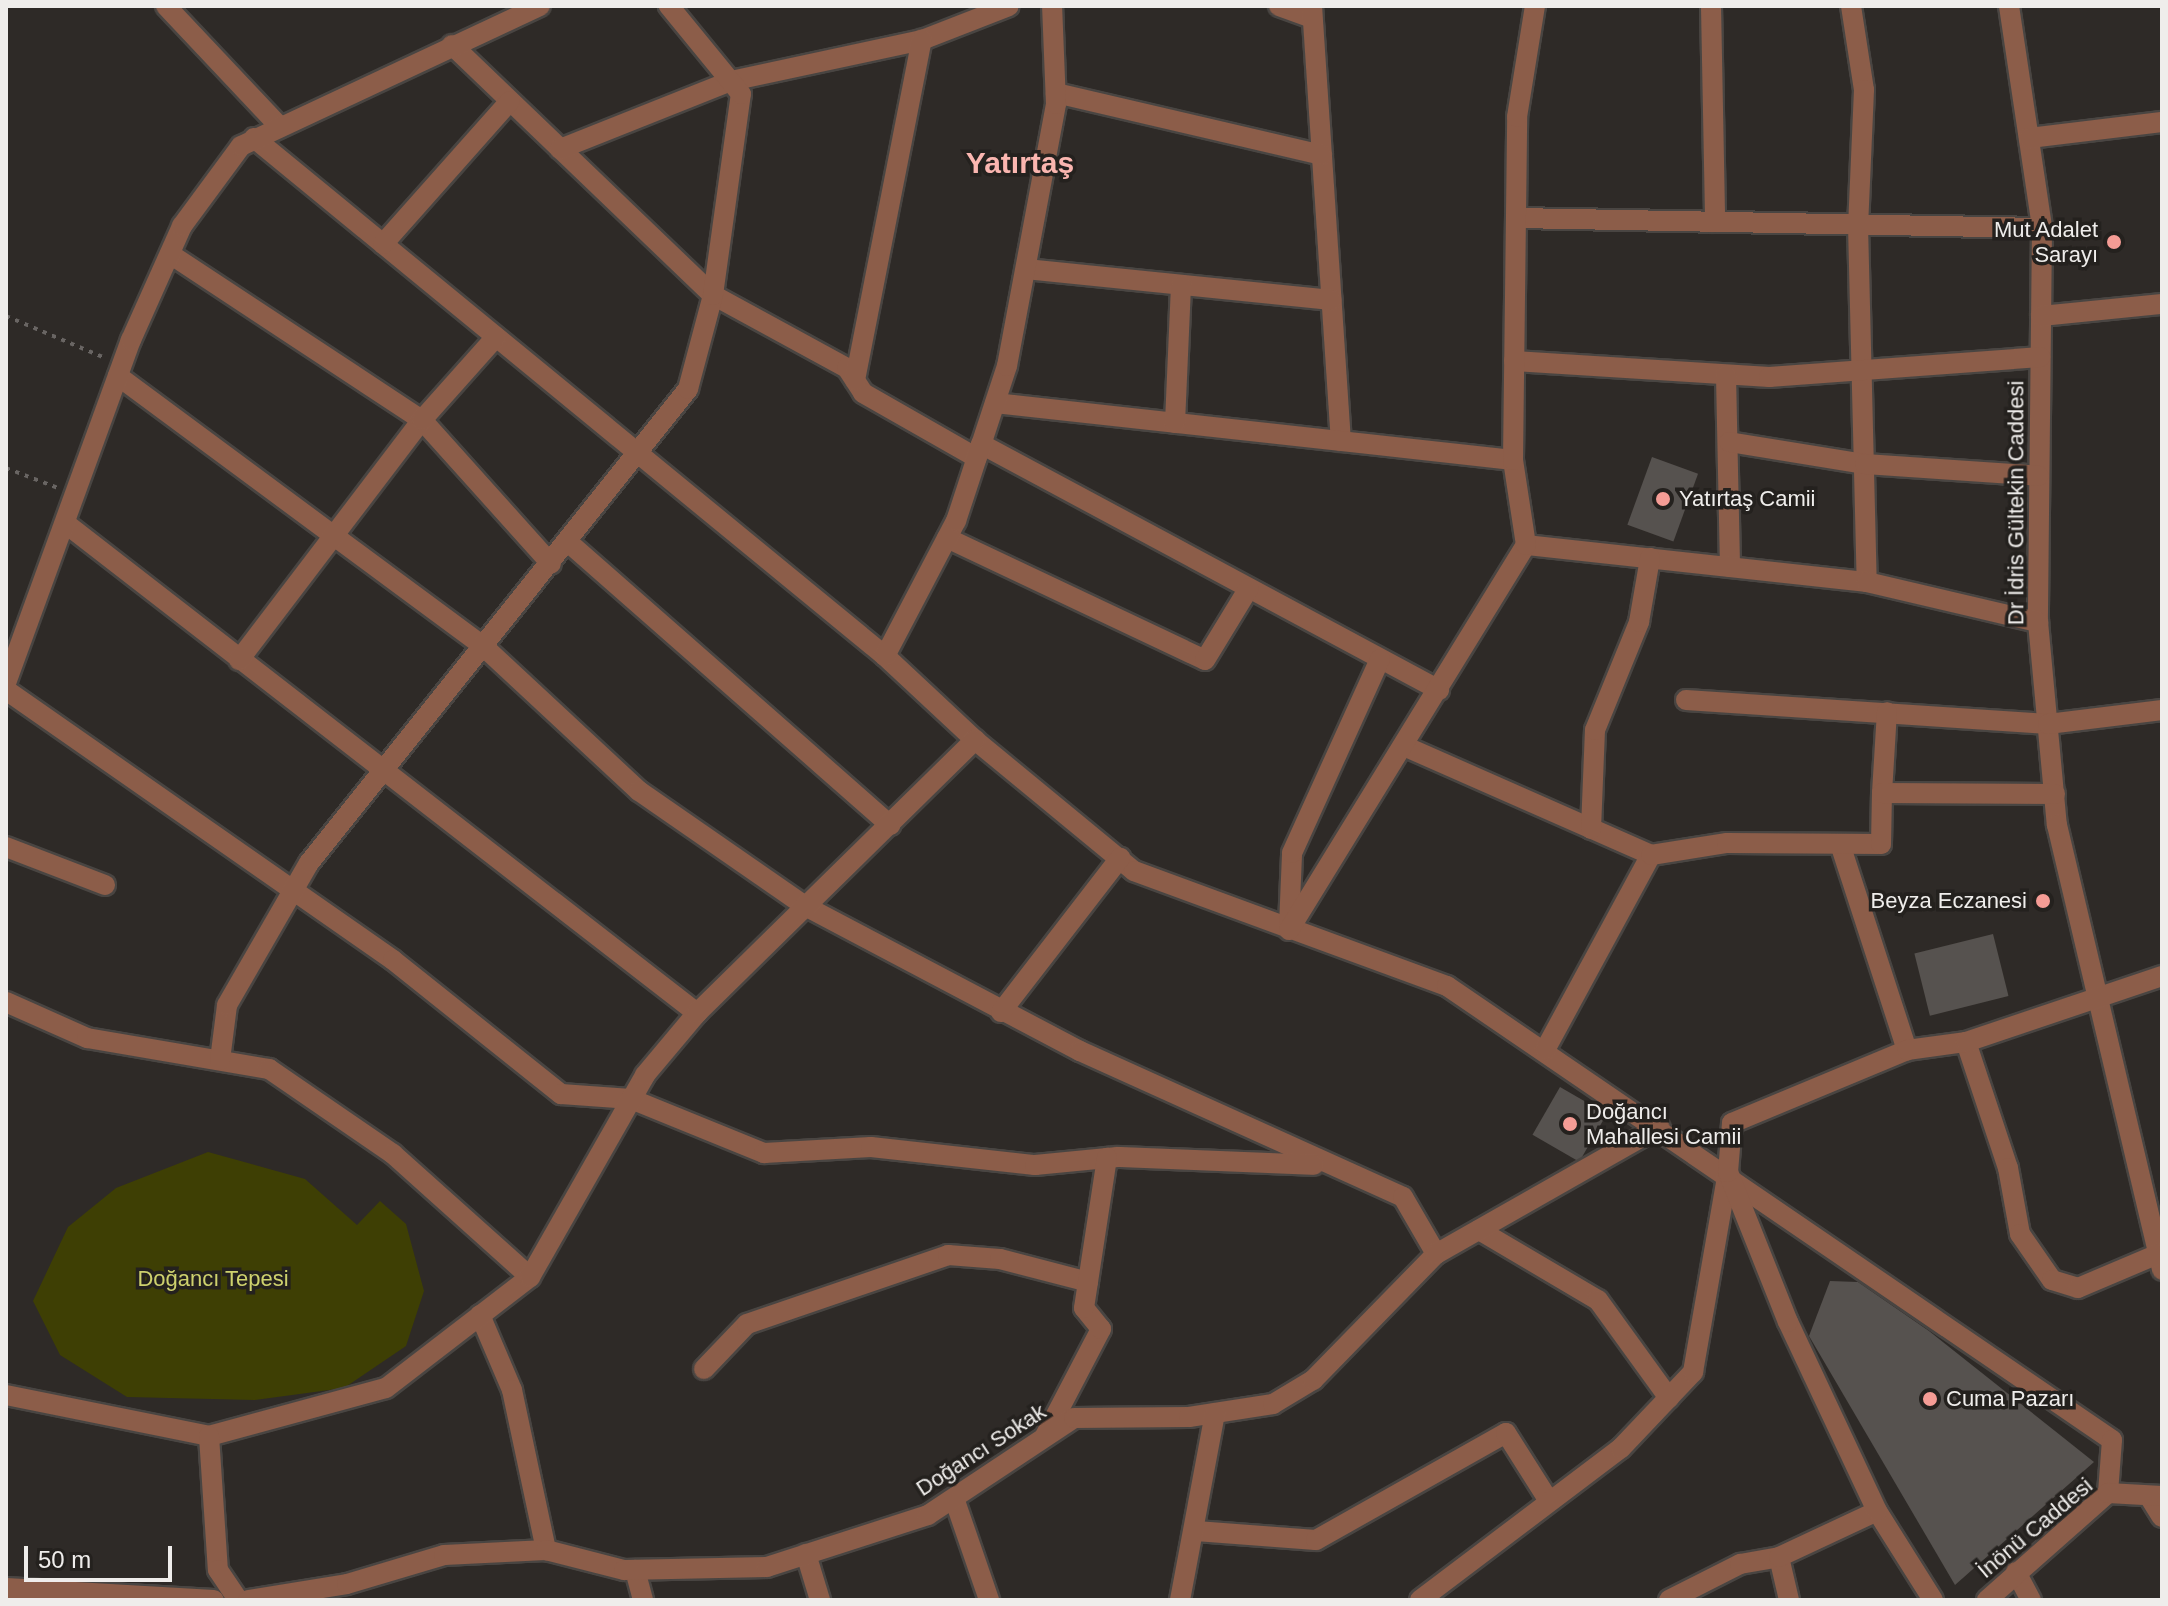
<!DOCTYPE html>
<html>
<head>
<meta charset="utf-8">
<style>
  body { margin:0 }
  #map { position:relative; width:2168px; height:1606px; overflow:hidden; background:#2e2a27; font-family:Helvetica,sans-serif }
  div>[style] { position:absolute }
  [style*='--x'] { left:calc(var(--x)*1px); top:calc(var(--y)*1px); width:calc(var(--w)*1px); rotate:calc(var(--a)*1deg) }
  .green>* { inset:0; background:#3e3f04 }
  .building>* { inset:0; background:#56524f; transform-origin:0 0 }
  .path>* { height:4px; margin-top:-2px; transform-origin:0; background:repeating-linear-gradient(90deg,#696563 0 4px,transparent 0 10px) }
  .roads { filter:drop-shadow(2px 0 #494542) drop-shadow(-2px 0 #494542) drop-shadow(0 2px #494542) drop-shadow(0 -2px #494542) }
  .minor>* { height:20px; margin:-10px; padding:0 10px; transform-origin:10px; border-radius:10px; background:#8c5d49 }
  .dots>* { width:22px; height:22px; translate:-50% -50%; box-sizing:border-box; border:4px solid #24211e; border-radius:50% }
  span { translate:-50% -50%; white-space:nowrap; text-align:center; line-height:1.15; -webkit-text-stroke:7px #24211e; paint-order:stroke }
  .poi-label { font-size:22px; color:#efedeb }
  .right { translate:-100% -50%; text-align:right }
  .left { translate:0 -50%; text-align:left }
  .street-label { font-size:22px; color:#efedeb }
  .park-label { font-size:22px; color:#ced16d }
  .district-label { font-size:30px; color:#fab6b0; font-weight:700 }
  .frame { position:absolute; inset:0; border:8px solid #efedeb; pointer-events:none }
  .scale { position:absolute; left:24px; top:1546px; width:148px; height:36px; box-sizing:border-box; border:4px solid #efedeb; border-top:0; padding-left:10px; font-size:24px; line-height:28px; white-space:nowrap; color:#efedeb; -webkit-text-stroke:6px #24211e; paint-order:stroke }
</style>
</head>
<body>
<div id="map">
  <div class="green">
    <div style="clip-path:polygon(208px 1152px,305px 1179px,357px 1225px,380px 1201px,406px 1224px,424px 1291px,406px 1346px,344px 1388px,255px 1400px,127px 1397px,60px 1355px,33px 1301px,68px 1227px,116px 1188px)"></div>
  </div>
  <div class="building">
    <div style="left:1652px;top:457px;width:49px;height:72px;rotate:20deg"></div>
    <div style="left:1993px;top:934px;width:64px;height:81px;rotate:76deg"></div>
    <div style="left:1560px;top:1087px;width:54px;height:55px;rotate:30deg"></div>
    <div style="clip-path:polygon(1830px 1281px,1858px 1282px,1929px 1331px,2094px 1462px,1955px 1585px,1809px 1336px)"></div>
  </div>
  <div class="path">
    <div style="--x:6;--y:316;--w:108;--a:23"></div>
    <div style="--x:6;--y:468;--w:56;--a:21"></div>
  </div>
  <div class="roads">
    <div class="minor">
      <div style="--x:166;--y:6;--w:165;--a:46.7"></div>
      <div style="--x:1279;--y:6;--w:35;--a:20"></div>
      <div style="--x:1312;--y:6;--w:436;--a:86.2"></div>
      <div style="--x:1711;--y:6;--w:216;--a:88.9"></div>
      <div style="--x:1851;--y:6;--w:85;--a:81.2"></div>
      <div style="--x:1864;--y:90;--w:135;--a:92.5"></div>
      <div style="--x:1858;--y:225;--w:357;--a:88.6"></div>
      <div style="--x:2009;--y:6;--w:224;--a:81.5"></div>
      <div style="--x:2042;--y:228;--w:394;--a:90.6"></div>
      <div style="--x:2038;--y:622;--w:204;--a:84.7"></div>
      <div style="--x:2057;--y:825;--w:457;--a:76.7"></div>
      <div style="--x:452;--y:45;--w:361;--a:43.8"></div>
      <div style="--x:713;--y:295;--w:153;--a:28.6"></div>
      <div style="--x:847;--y:368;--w:30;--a:57"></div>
      <div style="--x:863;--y:393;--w:131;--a:29.7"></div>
      <div style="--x:1056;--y:93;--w:273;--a:13.1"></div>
      <div style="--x:254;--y:138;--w:816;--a:39.38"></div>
      <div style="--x:885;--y:656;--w:123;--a:43"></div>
      <div style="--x:975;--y:740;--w:206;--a:39.5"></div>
      <div style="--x:1134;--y:871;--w:333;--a:20.2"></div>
      <div style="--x:1447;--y:986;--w:805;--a:34.32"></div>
      <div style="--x:2112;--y:1440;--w:53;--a:94.3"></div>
      <div style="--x:2029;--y:138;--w:134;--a:-6.9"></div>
      <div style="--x:560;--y:149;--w:184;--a:-21.7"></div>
      <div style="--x:731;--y:81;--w:195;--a:-12.1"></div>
      <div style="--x:922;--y:40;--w:93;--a:-21.3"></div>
      <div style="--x:1516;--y:218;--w:526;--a:1.09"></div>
      <div style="--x:383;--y:244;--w:191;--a:-48.4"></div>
      <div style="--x:170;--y:254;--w:302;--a:33.4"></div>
      <div style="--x:422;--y:420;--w:193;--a:48.1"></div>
      <div style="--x:1026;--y:269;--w:307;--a:5.8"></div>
      <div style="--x:2041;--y:316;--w:122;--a:-5.7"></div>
      <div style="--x:1514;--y:361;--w:256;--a:3.6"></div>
      <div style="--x:1769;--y:377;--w:272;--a:-4.2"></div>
      <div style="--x:1726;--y:375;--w:192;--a:88.8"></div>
      <div style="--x:118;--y:376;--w:454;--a:36.5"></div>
      <div style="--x:483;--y:646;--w:213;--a:42.9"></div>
      <div style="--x:639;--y:791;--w:202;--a:34.7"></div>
      <div style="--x:805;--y:906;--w:311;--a:27.8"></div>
      <div style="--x:1080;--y:1051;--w:354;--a:24.3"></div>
      <div style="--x:1403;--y:1197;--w:66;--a:59.9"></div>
      <div style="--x:855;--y:380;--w:347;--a:-78.9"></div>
      <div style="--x:995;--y:403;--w:521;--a:6.28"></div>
      <div style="--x:1175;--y:423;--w:138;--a:-87.5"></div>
      <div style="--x:1729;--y:442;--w:138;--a:9.2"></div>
      <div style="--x:1865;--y:464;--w:174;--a:3.9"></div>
      <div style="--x:981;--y:444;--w:520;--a:28.24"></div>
      <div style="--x:65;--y:523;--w:800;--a:37.79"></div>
      <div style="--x:947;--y:538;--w:285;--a:25.3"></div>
      <div style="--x:1205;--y:660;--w:84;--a:-58.6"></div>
      <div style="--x:568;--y:542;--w:429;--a:41.3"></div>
      <div style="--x:1526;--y:545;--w:343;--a:6.2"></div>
      <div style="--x:1867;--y:582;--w:176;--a:13.2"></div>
      <div style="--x:885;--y:656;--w:153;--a:-62.3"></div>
      <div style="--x:956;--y:521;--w:163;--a:-71.8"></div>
      <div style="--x:1007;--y:366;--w:267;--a:-79.4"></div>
      <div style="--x:1056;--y:104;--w:98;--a:-92.3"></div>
      <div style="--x:239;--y:660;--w:302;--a:-52.7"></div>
      <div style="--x:422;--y:420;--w:111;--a:-48.3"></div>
      <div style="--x:6;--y:683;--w:365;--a:-70"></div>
      <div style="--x:131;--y:340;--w:125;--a:-65.9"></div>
      <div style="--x:182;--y:226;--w:99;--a:-53.6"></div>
      <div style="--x:241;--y:146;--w:330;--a:-25.1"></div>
      <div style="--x:6;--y:690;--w:472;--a:34.9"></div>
      <div style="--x:393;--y:960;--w:215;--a:38.6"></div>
      <div style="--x:561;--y:1094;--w:70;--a:4.1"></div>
      <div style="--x:631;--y:1099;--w:144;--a:22.1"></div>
      <div style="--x:764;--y:1153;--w:107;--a:-3.2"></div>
      <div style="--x:871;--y:1147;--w:165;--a:6.3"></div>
      <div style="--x:1035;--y:1165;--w:83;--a:-5.5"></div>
      <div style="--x:1118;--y:1157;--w:196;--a:2.3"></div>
      <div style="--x:1686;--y:700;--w:363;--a:3.8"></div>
      <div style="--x:2048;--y:724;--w:115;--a:-7"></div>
      <div style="--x:1404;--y:746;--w:270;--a:23.8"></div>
      <div style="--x:1882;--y:793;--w:81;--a:-86.5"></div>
      <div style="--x:1591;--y:829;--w:99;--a:-87.7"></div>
      <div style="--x:1595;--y:730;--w:117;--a:-67.8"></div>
      <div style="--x:1639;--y:622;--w:65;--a:-80.2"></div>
      <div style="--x:1840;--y:844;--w:217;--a:72"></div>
      <div style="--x:6;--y:847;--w:106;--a:21"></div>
      <div style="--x:1289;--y:926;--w:73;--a:-87.6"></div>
      <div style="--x:1292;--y:853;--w:213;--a:-65.6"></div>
      <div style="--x:1289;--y:930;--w:452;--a:-58.4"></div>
      <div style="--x:1526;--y:545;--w:86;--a:-98.7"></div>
      <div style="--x:1513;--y:460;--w:343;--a:-89.3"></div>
      <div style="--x:1517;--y:117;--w:112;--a:-80.8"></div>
      <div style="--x:6;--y:1002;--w:89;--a:24"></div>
      <div style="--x:87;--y:1038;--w:185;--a:9.7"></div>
      <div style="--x:269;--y:1069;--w:150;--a:34.4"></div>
      <div style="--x:393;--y:1154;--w:184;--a:41.9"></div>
      <div style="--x:1001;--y:1012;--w:195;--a:-52.3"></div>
      <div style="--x:1966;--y:1042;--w:133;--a:71.6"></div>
      <div style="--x:2008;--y:1168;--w:67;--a:79.7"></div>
      <div style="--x:2020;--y:1234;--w:56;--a:55.2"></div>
      <div style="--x:2052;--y:1280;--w:27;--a:17"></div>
      <div style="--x:2078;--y:1288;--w:87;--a:-23"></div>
      <div style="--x:1545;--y:1050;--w:222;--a:-61.5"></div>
      <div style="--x:1651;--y:855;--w:77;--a:-9"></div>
      <div style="--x:1727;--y:843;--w:154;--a:0.4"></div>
      <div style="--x:1881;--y:844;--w:51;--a:-88.9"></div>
      <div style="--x:1882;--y:793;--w:173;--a:0.3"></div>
      <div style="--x:220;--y:1060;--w:55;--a:-82.7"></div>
      <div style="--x:227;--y:1005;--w:164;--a:-60"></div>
      <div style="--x:309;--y:863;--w:607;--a:-51.35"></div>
      <div style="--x:688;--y:389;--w:97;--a:-75.1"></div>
      <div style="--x:713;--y:295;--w:203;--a:-82.1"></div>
      <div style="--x:741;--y:94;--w:114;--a:-129.3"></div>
      <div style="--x:1479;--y:1230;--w:138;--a:30.5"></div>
      <div style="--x:1598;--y:1300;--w:121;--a:54.1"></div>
      <div style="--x:480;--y:1315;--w:82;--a:66.9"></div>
      <div style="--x:512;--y:1390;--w:164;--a:78"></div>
      <div style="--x:704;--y:1369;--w:62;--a:-46.3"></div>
      <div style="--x:747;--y:1324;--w:213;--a:-18.9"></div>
      <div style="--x:948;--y:1255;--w:52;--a:4.4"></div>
      <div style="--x:1000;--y:1259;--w:91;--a:14.6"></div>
      <div style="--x:6;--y:1395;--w:207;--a:11.4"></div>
      <div style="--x:209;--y:1436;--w:183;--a:-15.2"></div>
      <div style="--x:386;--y:1388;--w:182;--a:-37.6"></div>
      <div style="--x:530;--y:1277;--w:232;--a:-60.3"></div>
      <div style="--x:645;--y:1075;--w:81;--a:-50"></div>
      <div style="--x:697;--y:1013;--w:390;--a:-44.5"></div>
      <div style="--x:209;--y:1436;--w:134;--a:86.2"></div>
      <div style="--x:218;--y:1570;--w:36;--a:56"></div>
      <div style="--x:1045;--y:1436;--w:121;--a:-62.4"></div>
      <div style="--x:1101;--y:1329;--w:27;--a:-129"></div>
      <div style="--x:1084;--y:1308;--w:152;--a:-81.3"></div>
      <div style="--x:2150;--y:1498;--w:22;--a:58"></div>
      <div style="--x:955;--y:1501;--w:105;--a:71"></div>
      <div style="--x:1196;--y:1531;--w:120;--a:4.3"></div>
      <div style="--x:1316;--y:1540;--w:218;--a:-29.4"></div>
      <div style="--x:1506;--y:1433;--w:80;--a:57.7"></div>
      <div style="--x:806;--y:1554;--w:48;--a:73.1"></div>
      <div style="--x:635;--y:1570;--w:31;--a:75"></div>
      <div style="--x:2016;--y:1572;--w:32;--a:62"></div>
      <div style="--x:6;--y:1588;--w:208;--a:3.3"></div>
      <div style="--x:248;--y:1600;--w:100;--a:-9.2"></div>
      <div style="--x:347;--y:1584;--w:101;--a:-16.6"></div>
      <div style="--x:444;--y:1555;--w:102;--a:-2.8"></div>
      <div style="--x:546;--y:1550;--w:81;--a:14.4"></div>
      <div style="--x:624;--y:1570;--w:143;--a:-1.2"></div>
      <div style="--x:767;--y:1567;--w:169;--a:-17.9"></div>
      <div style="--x:928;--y:1515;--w:175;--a:-33.6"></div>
      <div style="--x:1074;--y:1418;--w:115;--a:-0.5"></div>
      <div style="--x:1189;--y:1417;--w:85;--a:-8.8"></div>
      <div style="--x:1273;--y:1404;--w:47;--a:-31"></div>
      <div style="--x:1313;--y:1380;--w:176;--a:-45.7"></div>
      <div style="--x:1436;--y:1254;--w:257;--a:-29.6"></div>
      <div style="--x:1180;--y:1600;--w:190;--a:-79.4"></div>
      <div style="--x:1420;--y:1600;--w:252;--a:-37.1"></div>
      <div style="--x:1621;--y:1448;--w:105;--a:-46.5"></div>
      <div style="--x:1693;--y:1372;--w:203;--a:-80.1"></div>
      <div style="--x:1669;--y:1600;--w:80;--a:-26.9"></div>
      <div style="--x:1740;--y:1564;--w:40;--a:-10"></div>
      <div style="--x:1789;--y:1600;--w:44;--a:-103.1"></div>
      <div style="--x:1779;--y:1557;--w:108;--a:-25.1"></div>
      <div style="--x:1933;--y:1600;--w:105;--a:-122.2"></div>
      <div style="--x:1877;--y:1511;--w:209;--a:-115.2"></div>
      <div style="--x:1788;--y:1322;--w:162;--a:-111.8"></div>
      <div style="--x:1728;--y:1172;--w:49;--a:-85.3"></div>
      <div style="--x:1732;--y:1123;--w:190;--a:-22.6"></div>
      <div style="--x:1907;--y:1050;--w:60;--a:-7.7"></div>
      <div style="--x:1966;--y:1042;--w:207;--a:-18.6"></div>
      <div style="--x:1987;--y:1600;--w:162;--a:-41.5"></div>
      <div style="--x:2108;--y:1493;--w:54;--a:3.2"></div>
    </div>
  </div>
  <div class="dots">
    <div style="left:2114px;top:242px;background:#f59c95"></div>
    <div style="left:1663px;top:499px;background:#f59c95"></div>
    <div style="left:2043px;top:901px;background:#f59c95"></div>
    <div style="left:1570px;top:1124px;background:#f59c95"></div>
    <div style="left:1930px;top:1399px;background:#f59c95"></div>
  </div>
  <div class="poi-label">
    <span class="right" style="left:2098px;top:242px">Mut Adalet<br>Sarayı</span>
    <span class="left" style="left:1679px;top:499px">Yatırtaş Camii</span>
    <span class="right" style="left:2027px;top:901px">Beyza Eczanesi</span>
    <span class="left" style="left:1586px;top:1124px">Doğancı<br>Mahallesi Camii</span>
    <span class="left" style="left:1946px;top:1399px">Cuma Pazarı</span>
  </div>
  <div class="street-label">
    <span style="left:2016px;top:503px;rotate:-90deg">Dr İdris Gültekin Caddesi</span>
    <span style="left:981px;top:1450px;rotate:-33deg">Doğancı Sokak</span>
    <span style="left:2035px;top:1528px;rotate:-40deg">İnönü Caddesi</span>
  </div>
  <div class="park-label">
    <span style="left:213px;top:1279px">Doğancı Tepesi</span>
  </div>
  <div class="district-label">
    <span style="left:1020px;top:163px">Yatırtaş</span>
  </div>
  <div class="frame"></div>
  <div class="scale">50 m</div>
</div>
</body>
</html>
